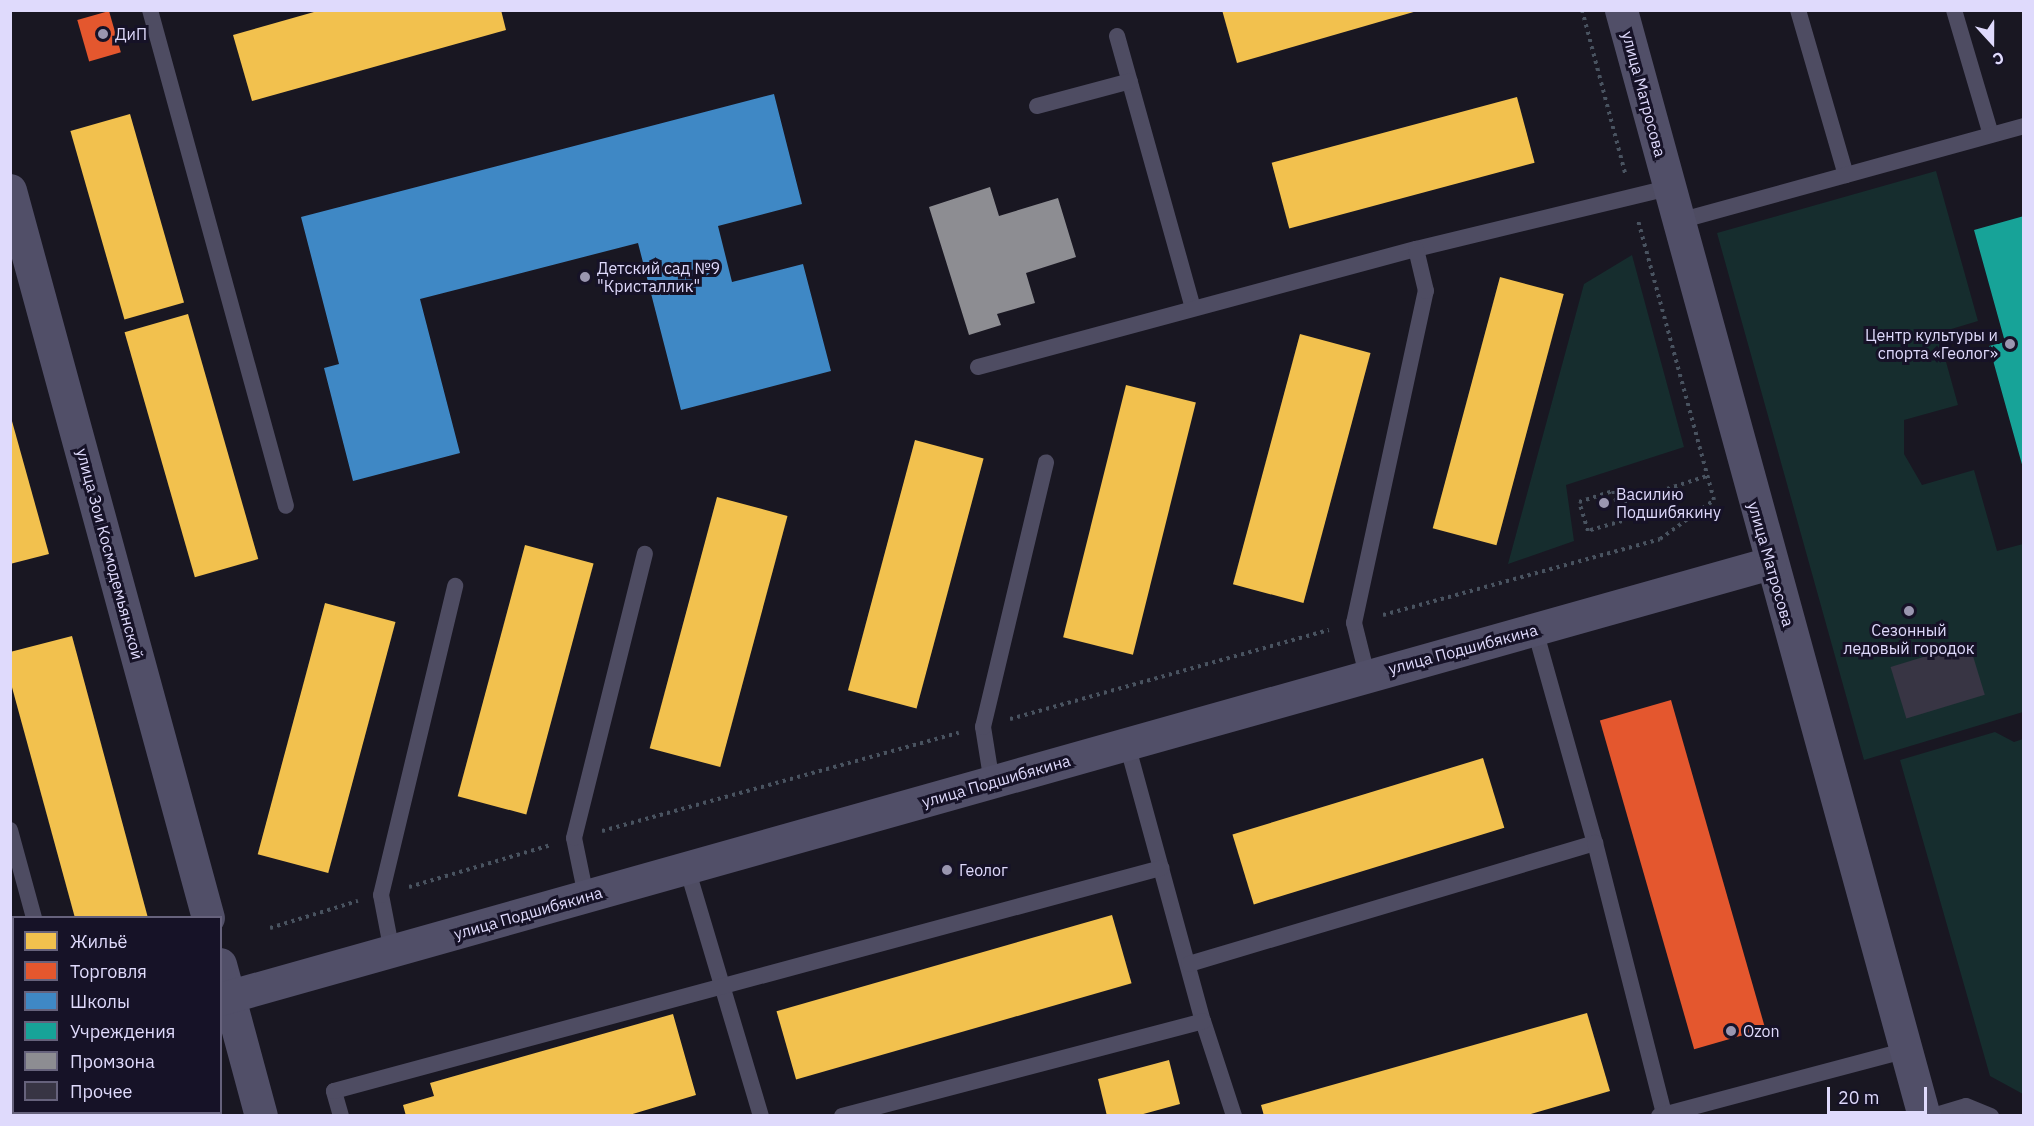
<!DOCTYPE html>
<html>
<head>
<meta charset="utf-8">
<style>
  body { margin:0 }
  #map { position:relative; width:2034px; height:1126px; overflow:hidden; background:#191722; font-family:"IBM Plex Sans",sans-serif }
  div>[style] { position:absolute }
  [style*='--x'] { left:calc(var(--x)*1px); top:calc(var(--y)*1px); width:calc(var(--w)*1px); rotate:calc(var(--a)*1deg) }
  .green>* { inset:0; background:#162d2e }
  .homes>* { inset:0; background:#f2c14e; transform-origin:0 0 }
  .shops>* { inset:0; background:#e4572e; transform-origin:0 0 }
  .schools>* { inset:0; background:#3f88c5 }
  .public>* { inset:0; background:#17a398 }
  .industry>* { inset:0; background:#8d8d92 }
  .building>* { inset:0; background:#383544; transform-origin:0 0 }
  .path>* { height:4px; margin-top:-2px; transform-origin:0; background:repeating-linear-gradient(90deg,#495360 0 3px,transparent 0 7.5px) }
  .lane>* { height:16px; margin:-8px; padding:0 8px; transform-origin:8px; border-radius:8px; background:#4e4c62 }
  .secondary>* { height:33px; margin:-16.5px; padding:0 16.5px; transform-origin:16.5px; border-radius:16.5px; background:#514f68 }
  .dots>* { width:16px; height:16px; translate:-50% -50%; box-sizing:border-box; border:3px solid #161227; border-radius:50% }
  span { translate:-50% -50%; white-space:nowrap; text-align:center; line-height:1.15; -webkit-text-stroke:6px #161227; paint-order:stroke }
  .poi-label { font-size:16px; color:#dfdafc }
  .left { translate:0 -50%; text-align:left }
  .right { translate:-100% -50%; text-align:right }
  .street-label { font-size:16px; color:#dfdafc }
  .frame { position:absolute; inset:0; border:12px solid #dfdafc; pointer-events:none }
  .legend { position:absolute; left:12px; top:916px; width:210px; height:198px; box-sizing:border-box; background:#161227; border:2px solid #66627c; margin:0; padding:8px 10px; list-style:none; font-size:18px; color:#dfdafc }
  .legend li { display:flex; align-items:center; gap:12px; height:30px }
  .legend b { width:30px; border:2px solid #66627c }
  .north { position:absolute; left:1962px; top:12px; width:60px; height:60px; -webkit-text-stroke:4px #161227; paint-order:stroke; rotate:159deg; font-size:16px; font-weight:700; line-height:24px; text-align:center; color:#dfdafc }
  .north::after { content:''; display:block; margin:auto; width:21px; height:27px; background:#dfdafc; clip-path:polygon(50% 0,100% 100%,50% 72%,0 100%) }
  .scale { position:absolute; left:1827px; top:1087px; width:100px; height:27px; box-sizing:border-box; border:3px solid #dfdafc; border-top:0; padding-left:8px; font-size:18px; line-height:21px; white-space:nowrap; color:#dfdafc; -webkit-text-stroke:4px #161227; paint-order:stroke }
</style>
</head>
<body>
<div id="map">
  <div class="green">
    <div style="clip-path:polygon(1936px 171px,1978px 321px,1938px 333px,1958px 405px,1904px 420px,1904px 454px,1922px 485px,1974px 470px,1997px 551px,2023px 544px,2023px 712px,1864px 760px,1717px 233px)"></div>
    <div style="clip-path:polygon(1632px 255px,1684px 447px,1566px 485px,1574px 541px,1508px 564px,1584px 284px)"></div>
    <div style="clip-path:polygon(1995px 732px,2014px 742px,2023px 739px,2023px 1094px,1990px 1076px,1900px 760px)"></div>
  </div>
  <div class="homes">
    <div style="clip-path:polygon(321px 10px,501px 10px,506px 30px,252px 101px,233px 35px)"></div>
    <div style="clip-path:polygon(1222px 10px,1417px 10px,1417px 11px,1237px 63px)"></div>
    <div style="left:1517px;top:97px;width:68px;height:254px;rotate:75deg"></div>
    <div style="left:130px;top:114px;width:196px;height:62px;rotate:74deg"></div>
    <div style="left:1500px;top:277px;width:66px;height:260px;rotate:15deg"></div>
    <div style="left:188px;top:314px;width:255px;height:66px;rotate:74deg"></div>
    <div style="left:1300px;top:334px;width:73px;height:259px;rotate:15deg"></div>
    <div style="left:1126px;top:385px;width:72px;height:260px;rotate:14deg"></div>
    <div style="clip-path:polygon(10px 414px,49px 554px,10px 564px)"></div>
    <div style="left:915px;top:440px;width:71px;height:259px;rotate:15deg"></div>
    <div style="left:717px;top:497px;width:73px;height:260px;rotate:15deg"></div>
    <div style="left:525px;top:545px;width:71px;height:260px;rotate:15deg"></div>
    <div style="left:325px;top:603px;width:73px;height:260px;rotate:15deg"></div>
    <div style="clip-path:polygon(72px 636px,148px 918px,75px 918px,10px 680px,10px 652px)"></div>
    <div style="left:1483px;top:758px;width:73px;height:262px;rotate:73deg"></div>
    <div style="left:1112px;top:915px;width:71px;height:349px;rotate:74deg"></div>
    <div style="clip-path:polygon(1587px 1013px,1610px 1091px,1524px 1116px,1264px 1116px,1261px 1105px)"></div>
    <div style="clip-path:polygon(673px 1014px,696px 1095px,626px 1116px,406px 1116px,403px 1105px,434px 1096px,430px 1083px)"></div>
    <div style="clip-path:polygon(1169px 1060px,1180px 1104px,1136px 1116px,1107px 1116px,1098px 1079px)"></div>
    <div style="clip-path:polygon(171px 1112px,204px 1112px,205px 1116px,162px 1116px)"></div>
  </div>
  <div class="shops">
    <div style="left:109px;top:11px;width:43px;height:33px;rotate:74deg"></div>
    <div style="left:1671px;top:700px;width:342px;height:74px;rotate:74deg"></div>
  </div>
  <div class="schools">
    <div style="clip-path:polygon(774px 94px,802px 204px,718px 226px,732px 282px,803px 264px,831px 371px,681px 410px,638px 243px,420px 299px,460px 453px,353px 481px,324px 368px,339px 364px,301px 217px)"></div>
  </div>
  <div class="public">
    <div style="clip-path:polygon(2024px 216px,2024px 468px,2023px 468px,1989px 346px,2005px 342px,1974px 230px)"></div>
  </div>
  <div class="industry">
    <div style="clip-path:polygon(990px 187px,999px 216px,1058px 198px,1076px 257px,1026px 273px,1035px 303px,997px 314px,1001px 325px,969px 335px,929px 207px)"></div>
  </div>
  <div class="building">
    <div style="left:1969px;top:643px;width:54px;height:82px;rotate:73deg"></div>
  </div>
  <div class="path">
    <div style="--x:1582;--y:10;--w:169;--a:75.2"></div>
    <div style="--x:1613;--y:491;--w:31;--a:73"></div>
    <div style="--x:1622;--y:521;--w:35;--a:164"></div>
    <div style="--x:1588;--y:531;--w:30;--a:-107"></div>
    <div style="--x:1579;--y:502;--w:36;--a:-18"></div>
    <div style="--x:1617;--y:505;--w:95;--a:-17.9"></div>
    <div style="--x:1383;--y:615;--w:287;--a:-15.3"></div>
    <div style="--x:1660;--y:539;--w:67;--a:-35.8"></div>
    <div style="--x:1714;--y:500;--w:289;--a:-105.2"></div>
    <div style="--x:1010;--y:719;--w:331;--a:-15.6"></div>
    <div style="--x:602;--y:831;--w:370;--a:-15.4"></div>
    <div style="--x:409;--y:887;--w:148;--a:-16.5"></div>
    <div style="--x:270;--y:928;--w:92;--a:-17.1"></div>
    <div style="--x:10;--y:997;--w:4;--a:-14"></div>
  </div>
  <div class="lane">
    <div style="--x:150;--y:10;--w:514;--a:74.67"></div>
    <div style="--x:1798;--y:10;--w:172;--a:73.8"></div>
    <div style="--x:1954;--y:10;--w:130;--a:73.5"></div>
    <div style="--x:1117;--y:36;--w:282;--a:74.4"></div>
    <div style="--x:1037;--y:106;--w:96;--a:-15"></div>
    <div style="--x:1679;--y:221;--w:358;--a:-15.4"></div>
    <div style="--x:978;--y:367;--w:454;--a:-15.1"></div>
    <div style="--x:1416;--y:249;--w:260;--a:-13.6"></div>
    <div style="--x:1535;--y:630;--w:221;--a:74.3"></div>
    <div style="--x:1367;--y:675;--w:54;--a:-104"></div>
    <div style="--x:1354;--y:623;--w:340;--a:-77.8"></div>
    <div style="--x:1426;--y:291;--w:43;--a:-103.4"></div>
    <div style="--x:1127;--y:744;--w:287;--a:74.7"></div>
    <div style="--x:1203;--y:1021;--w:100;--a:71.9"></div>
    <div style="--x:992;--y:783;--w:57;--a:-99.1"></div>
    <div style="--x:983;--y:727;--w:272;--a:-76.6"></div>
    <div style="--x:10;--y:830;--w:91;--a:74.7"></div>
    <div style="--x:687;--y:868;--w:259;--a:73.4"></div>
    <div style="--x:586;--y:896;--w:59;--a:-101.7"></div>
    <div style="--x:574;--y:838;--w:293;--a:-76"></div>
    <div style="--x:392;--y:952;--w:58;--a:-100.9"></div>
    <div style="--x:381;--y:895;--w:318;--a:-76.5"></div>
    <div style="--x:1189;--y:964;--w:424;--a:-16.6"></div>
    <div style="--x:1595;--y:843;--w:280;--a:75.7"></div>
    <div style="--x:87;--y:1112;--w:4;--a:76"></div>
    <div style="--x:341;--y:1116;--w:26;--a:-106"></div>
    <div style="--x:334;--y:1091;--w:857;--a:-15.09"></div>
    <div style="--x:842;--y:1116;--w:373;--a:-14.7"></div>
    <div style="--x:1659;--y:1116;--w:253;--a:-14.9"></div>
    <div style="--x:1933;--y:1116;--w:34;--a:-17"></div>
    <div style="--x:1966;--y:1106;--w:27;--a:22"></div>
  </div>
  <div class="secondary">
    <div style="--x:1621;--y:10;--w:1147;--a:74.68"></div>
    <div style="--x:10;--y:190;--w:754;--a:74.78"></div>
    <div style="--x:220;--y:964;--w:157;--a:74.9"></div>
    <div style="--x:220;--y:999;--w:1610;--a:-15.71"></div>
    <div style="--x:10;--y:1057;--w:4;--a:-14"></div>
  </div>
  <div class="dots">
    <div style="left:103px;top:34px;background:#9a96b0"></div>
    <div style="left:585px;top:277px;background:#9a96b0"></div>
    <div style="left:2010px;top:344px;background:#9a96b0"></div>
    <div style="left:1604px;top:503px;background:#9a96b0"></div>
    <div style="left:1909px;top:611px;background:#9a96b0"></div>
    <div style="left:947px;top:870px;background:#9a96b0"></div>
    <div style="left:1731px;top:1031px;background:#9a96b0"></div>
  </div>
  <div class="poi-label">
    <span class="left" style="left:115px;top:34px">ДиП</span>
    <span class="left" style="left:597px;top:277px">Детский сад №9<br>"Кристаллик"</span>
    <span class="right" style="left:1998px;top:344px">Центр культуры и<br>спорта «Геолог»</span>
    <span class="left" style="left:1616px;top:503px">Василию<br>Подшибякину</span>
    <span style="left:1909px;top:639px">Сезонный<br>ледовый городок</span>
    <span class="left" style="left:959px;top:870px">Геолог</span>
    <span class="left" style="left:1743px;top:1031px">Ozon</span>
  </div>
  <div class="street-label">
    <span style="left:1644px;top:94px;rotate:75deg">улица Матросова</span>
    <span style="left:110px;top:554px;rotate:75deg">улица Зои Космодемьянской</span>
    <span style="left:1771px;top:564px;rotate:74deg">улица Матросова</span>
    <span style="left:1463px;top:649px;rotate:-15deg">улица Подшибякина</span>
    <span style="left:996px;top:781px;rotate:-16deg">улица Подшибякина</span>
    <span style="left:528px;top:913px;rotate:-16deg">улица Подшибякина</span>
  </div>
  <div class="frame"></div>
  <ul class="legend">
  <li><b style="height:16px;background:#f2c14e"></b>Жильё</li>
  <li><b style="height:16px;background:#e4572e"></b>Торговля</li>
  <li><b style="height:16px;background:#3f88c5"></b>Школы</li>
  <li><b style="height:16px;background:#17a398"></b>Учреждения</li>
  <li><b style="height:16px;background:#8d8d92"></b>Промзона</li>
  <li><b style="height:16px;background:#383544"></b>Прочее</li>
  </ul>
  <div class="north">С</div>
  <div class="scale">20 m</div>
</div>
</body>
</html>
